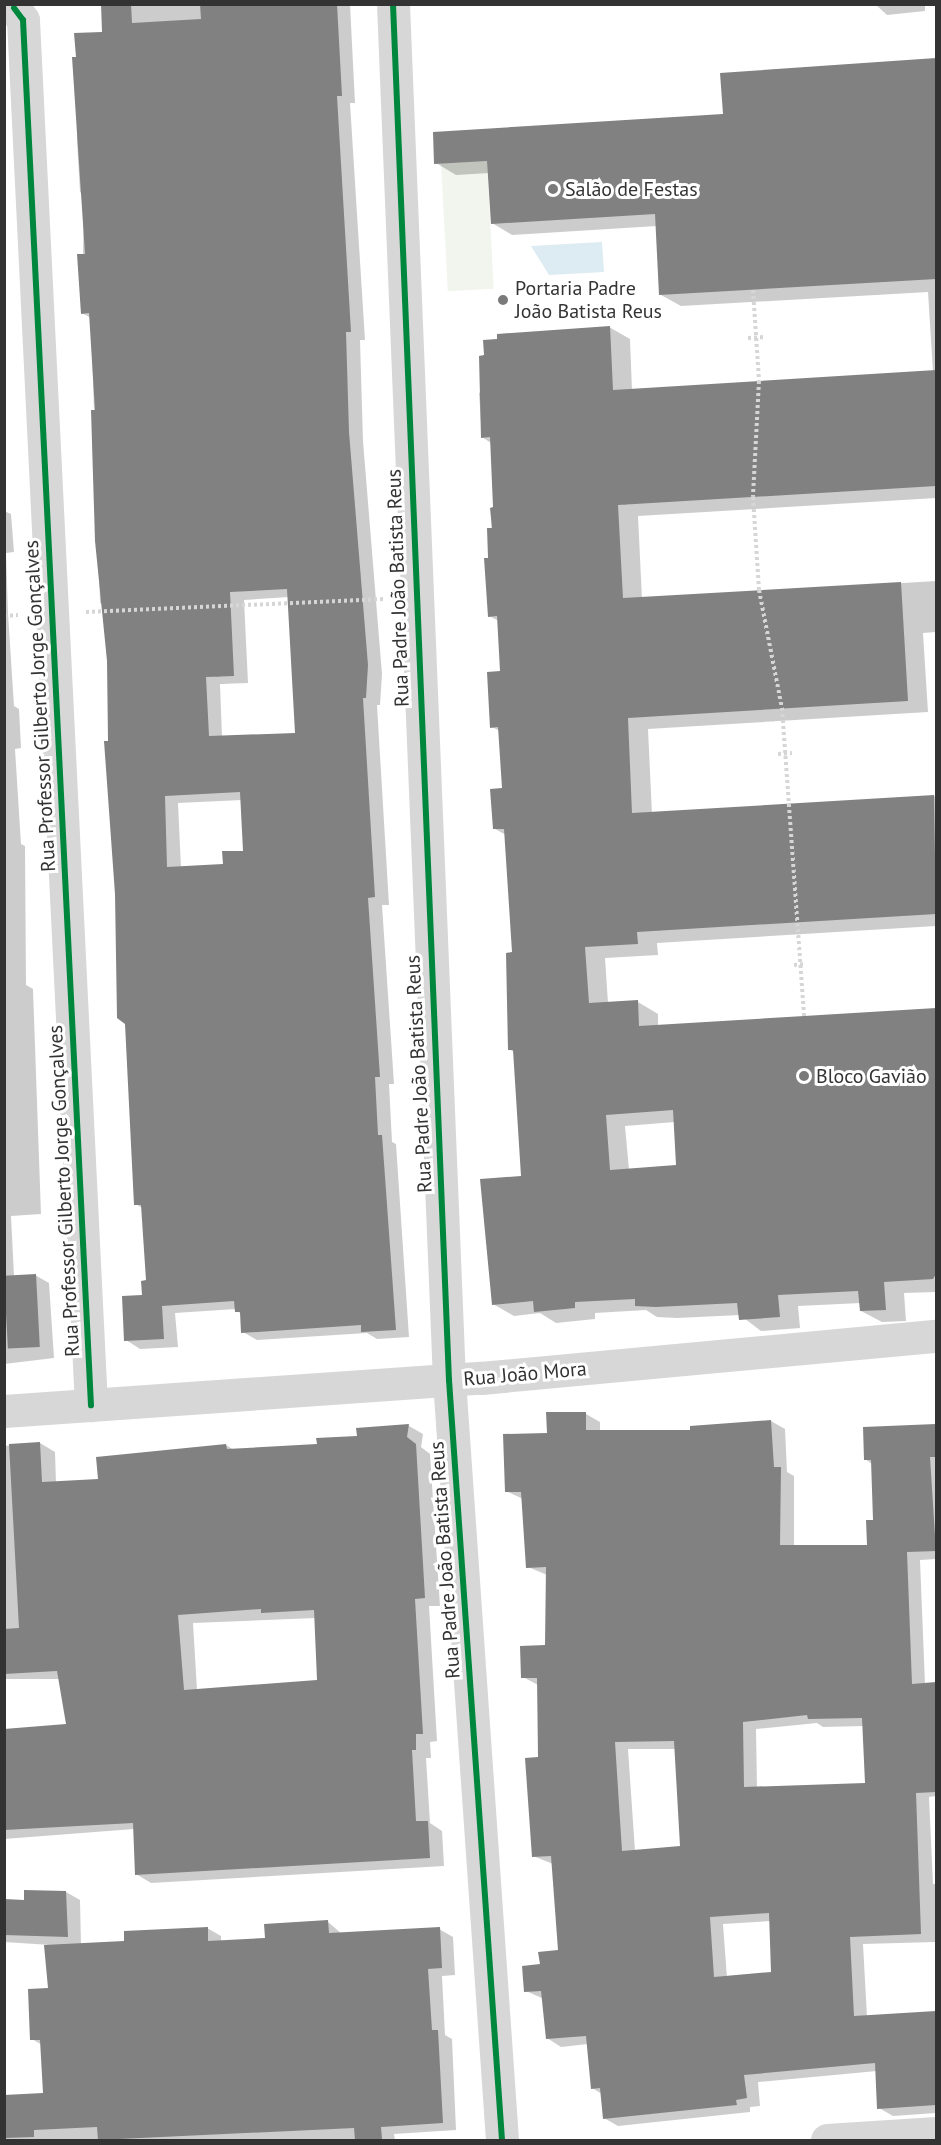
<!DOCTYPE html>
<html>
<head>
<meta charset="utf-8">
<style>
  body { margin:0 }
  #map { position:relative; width:941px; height:2145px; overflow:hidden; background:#fff; font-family:"PT Sans",sans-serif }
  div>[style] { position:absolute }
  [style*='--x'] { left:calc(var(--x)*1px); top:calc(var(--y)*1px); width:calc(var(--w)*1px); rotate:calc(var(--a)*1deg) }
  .green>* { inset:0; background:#f1f5ed; transform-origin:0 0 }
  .water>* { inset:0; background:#ddebf3 }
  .shadow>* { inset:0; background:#0003 }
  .building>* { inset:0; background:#818181; transform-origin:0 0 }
  .path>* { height:4px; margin-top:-2px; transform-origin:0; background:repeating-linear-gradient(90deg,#d6d6d6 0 3px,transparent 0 6px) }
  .minor>* { height:33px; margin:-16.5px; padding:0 16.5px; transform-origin:16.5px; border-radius:16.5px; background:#d7d7d7 }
  .cycleway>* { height:6px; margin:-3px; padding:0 3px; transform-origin:3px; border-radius:3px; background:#00873e }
  .dots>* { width:16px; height:16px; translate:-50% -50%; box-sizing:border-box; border:3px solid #fff; border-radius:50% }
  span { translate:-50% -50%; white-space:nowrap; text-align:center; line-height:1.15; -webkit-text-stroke:6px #fff; paint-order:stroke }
  .poi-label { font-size:20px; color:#333 }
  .left { translate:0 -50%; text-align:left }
  .street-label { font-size:20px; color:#333 }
  .frame { position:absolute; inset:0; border:6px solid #333; pointer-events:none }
</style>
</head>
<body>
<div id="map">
  <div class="green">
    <div style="left:487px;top:161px;width:128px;height:46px;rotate:87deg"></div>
  </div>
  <div class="water">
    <div style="clip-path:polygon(602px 242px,604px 272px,549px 275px,531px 246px)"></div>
  </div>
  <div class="shadow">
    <div style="clip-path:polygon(evenodd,113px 4px,350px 4px,355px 103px,350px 103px,365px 340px,360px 340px,363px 441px,382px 674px,380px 705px,377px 705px,389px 905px,382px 905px,394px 1084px,389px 1084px,392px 1142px,396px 1144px,409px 1337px,377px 1339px,367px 1333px,257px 1340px,243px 1332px,241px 1314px,236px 1309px,175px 1313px,178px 1347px,140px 1349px,126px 1340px,148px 1282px,142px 1208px,136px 1204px,105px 606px,100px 603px,91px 318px,82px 313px,84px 195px,80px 192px,77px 140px,76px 35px,104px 33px,113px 4px,289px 597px,296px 735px,222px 737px,220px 684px,248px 683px,244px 600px,289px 597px,113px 4px,242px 800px,244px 852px,225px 866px,181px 868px,178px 803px,242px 800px)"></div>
    <div style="clip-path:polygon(925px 4px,925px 11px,887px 15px,875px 4px)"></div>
    <div style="clip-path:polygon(evenodd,936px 59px,936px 498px,638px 516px,642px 599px,936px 581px,936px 632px,923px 633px,928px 712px,648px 729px,652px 814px,936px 796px,936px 926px,657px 943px,658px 955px,605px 958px,608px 1003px,638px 1002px,658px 1014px,658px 1026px,936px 1010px,936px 1292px,904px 1293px,906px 1321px,882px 1322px,861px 1311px,861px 1303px,798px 1306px,800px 1328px,761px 1331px,740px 1315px,677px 1318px,657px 1317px,646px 1310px,595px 1313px,595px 1319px,556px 1323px,540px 1313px,514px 1316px,493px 1304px,523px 1178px,515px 1053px,509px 1049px,514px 954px,506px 835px,495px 829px,504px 789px,500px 731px,492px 727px,502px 672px,499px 621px,489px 616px,492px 509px,495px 509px,491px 443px,482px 437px,479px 393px,609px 327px,630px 339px,632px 390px,933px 372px,928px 292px,681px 306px,661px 295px,657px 226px,512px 235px,492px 223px,489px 173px,456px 175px,436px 163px,725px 115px,721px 74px,936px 59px,675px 1122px,678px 1167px,629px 1170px,625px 1126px,675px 1122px)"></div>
    <div style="clip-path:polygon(4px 511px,11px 514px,14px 552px,6px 553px,8px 613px,14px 706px,19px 709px,21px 748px,15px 749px,21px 844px,25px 846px,26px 985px,33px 989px,41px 1214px,11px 1216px,14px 1276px,35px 1275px,49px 1283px,54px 1358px,4px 1364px)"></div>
    <div style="clip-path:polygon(evenodd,586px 1414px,600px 1422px,600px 1432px,691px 1432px,771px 1421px,785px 1429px,787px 1472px,794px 1476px,794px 1547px,869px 1546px,874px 1521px,872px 1464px,865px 1459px,864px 1429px,936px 1426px,936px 1559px,920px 1560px,925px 1684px,936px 1684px,936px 1796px,929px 1797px,933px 1884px,936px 1884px,935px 1942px,863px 1944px,867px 2017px,936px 2013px,936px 2113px,893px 2116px,879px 2108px,877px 2071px,758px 2082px,760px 2106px,750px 2107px,750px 2112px,618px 2126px,604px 2118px,602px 2094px,592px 2088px,588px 2044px,561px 2047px,547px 2038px,544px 1999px,526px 1991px,541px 1965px,560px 1951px,553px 1864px,533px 1856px,539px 1759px,538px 1685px,523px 1677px,546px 1647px,547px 1575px,528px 1567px,523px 1499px,506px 1491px,549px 1435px,586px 1414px,817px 1723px,823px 1727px,864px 1726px,866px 1785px,757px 1788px,756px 1729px,817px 1723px,586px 1414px,628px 1749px,676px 1749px,682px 1847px,635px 1851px,628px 1749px,586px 1414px,771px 1921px,773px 1973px,727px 1978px,723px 1924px,771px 1921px)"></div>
    <div style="clip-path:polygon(evenodd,409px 1426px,423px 1434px,421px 1447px,430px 1454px,440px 1606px,429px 1606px,437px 1741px,430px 1742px,431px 1758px,426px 1758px,430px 1823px,442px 1831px,444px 1866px,151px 1883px,136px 1874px,134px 1829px,4px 1839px,4px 1730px,67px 1726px,60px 1679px,4px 1679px,4px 1446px,40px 1443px,55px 1452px,56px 1483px,99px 1480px,226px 1445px,234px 1450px,318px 1445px,358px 1437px,358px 1429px,409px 1426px,316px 1618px,319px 1682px,197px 1690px,193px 1623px,316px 1618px)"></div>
    <div style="clip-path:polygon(66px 1892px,80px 1900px,81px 1945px,126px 1942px,207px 1928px,221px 1936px,221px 1942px,267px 1940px,328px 1922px,342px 1934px,439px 1929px,453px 1937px,455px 1975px,442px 1976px,445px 2035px,452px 2039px,456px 2130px,394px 2134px,395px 2140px,4px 2140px,4px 2096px,44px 2094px,42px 2045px,32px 2039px,66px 1946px,4px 1942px,4px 1901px,26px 1901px)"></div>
  </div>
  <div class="building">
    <div style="clip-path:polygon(evenodd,101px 4px,131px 4px,132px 23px,201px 19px,200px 4px,337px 4px,342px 96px,337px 96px,351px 332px,346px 332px,349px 432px,368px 665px,366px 698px,363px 698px,375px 897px,368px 898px,380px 1077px,375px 1077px,378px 1135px,382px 1135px,396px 1330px,361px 1332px,361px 1325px,241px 1333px,240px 1312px,235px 1312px,234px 1301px,162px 1306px,164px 1339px,124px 1341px,122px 1296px,142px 1295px,141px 1281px,146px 1280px,141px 1205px,134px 1205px,125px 1024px,117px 1018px,115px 894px,104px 741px,108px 741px,107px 661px,95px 541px,91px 410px,95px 410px,89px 313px,81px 314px,77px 254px,85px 254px,72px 57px,76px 57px,74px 33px,102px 32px,101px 4px,287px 589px,295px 733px,209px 736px,206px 677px,234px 676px,230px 592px,287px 589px,101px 4px,240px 792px,243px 851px,222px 851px,223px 864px,167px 867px,165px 796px,240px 792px)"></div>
    <div style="clip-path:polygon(936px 58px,936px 279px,659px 295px,655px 214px,491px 224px,487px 161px,434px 164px,433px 132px,723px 114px,720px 73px)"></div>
    <div style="clip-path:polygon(evenodd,610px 326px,613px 390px,936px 370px,936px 486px,618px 505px,623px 598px,901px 582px,908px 701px,628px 718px,632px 813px,934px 795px,936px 914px,637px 932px,638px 944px,585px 947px,589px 1003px,638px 1000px,639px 1026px,936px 1008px,936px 1274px,933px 1279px,884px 1282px,886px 1310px,860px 1311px,858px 1291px,778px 1295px,780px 1317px,739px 1320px,737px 1303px,656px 1307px,635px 1306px,635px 1299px,575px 1302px,575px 1308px,534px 1312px,533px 1301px,492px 1305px,480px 1179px,521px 1176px,513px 1050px,508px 1050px,506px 953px,512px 952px,504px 829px,493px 829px,490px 789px,502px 788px,498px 727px,490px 728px,487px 672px,500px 671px,497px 616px,488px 617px,484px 558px,488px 558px,487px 528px,492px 528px,490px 508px,493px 507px,490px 437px,481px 438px,479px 356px,484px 355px,483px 340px,497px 339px,497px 334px,610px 326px,673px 1110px,676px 1165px,610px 1170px,606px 1115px,673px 1110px)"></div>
    <div style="left:36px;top:1274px;width:73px;height:32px;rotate:87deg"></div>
    <div style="clip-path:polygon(evenodd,546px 1412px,586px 1412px,586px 1430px,690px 1430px,690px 1426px,771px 1420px,774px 1467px,781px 1467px,780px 1545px,867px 1545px,866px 1520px,873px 1520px,871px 1460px,864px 1460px,863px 1427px,936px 1424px,936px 1457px,930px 1457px,936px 1551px,907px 1552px,912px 1684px,936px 1682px,936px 1792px,916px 1793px,921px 1934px,850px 1937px,854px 2016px,936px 2011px,936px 2105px,877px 2109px,875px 2063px,744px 2075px,747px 2098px,736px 2100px,737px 2105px,603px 2119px,600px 2088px,591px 2089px,586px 2036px,546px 2039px,541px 1991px,524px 1992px,522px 1966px,540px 1964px,538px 1952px,558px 1950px,551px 1856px,532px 1857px,525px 1758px,538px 1757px,537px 1678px,521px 1678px,520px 1646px,545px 1645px,546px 1567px,526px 1568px,521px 1492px,505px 1492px,503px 1434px,547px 1433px,546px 1412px,807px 1715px,808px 1719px,862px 1718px,865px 1783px,744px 1787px,743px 1722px,807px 1715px,546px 1412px,674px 1741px,680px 1846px,622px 1851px,615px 1742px,674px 1741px,546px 1412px,769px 1913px,771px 1972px,714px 1977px,710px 1917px,769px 1913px)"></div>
    <div style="clip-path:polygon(evenodd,409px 1424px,407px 1437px,416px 1444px,425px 1598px,415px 1599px,423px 1734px,416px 1734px,416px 1750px,412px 1750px,416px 1821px,428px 1821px,430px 1858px,135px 1875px,133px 1823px,4px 1830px,4px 1729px,66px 1724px,57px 1671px,4px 1674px,4px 1629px,19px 1628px,9px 1444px,40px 1442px,42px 1482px,98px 1479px,96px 1457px,226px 1444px,227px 1449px,317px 1444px,316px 1438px,357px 1436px,356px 1428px,409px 1424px,261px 1609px,261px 1613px,314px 1610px,317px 1680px,184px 1690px,178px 1615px,261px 1609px)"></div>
    <div style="clip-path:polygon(24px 1890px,66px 1891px,68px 1937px,4px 1935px,4px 1899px,24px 1900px)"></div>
    <div style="clip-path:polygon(328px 1920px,329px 1933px,440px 1927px,442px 1968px,428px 1969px,432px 2030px,438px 2030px,443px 2123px,381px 2127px,382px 2139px,364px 2140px,355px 2140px,354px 2128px,98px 2140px,97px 2127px,34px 2130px,34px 2137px,4px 2138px,4px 2095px,43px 2093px,40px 2040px,30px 2040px,28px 1989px,48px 1988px,44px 1945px,124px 1941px,124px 1931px,208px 1927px,208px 1941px,265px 1938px,264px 1924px)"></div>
  </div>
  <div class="path">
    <div style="--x:753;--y:290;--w:91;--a:86.2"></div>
    <div style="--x:759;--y:381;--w:116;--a:93"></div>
    <div style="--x:753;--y:497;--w:93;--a:86.3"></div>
    <div style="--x:759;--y:590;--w:120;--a:79"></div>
    <div style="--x:782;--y:708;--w:309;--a:85.9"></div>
    <div style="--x:748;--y:338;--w:16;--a:-4"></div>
    <div style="--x:86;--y:612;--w:298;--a:-2.5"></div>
    <div style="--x:4;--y:616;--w:14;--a:-4"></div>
    <div style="--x:778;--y:754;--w:14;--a:-4"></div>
    <div style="--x:794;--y:965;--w:12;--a:-5"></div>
  </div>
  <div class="minor">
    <div style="--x:393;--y:4;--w:1377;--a:87.67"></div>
    <div style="--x:449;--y:1380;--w:762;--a:86.01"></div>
    <div style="--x:4;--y:6;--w:10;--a:11"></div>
    <div style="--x:14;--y:8;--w:15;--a:53"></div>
    <div style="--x:23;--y:20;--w:1387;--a:87.19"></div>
    <div style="--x:4;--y:1411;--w:478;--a:-4"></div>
    <div style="--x:481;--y:1378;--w:457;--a:-5.3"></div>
    <div style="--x:827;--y:2140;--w:109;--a:-3.7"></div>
  </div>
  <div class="cycleway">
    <div style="--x:393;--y:4;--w:1377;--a:87.67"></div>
    <div style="--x:449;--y:1380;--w:762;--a:86.01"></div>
    <div style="--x:14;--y:8;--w:15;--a:53"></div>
    <div style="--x:23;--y:20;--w:1387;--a:87.19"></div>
  </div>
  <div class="dots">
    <div style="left:553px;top:189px;background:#7a7a7a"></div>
    <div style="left:503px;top:300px;background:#7a7a7a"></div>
    <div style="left:804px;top:1076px;background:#7a7a7a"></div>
  </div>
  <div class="poi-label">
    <span class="left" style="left:565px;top:189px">Salão de Festas</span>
    <span class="left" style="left:515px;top:300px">Portaria Padre<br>João Batista Reus</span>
    <span class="left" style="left:816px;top:1076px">Bloco Gavião</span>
  </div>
  <div class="street-label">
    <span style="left:398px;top:588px;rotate:-92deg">Rua Padre João Batista Reus</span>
    <span style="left:40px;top:706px;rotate:-93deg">Rua Professor Gilberto Jorge Gonçalves</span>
    <span style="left:419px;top:1074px;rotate:-93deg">Rua Padre João Batista Reus</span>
    <span style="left:64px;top:1191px;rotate:-93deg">Rua Professor Gilberto Jorge Gonçalves</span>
    <span style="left:525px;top:1374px;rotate:-5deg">Rua João Mora</span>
    <span style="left:445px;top:1560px;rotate:-94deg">Rua Padre João Batista Reus</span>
  </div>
  <div class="frame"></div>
</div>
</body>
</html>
